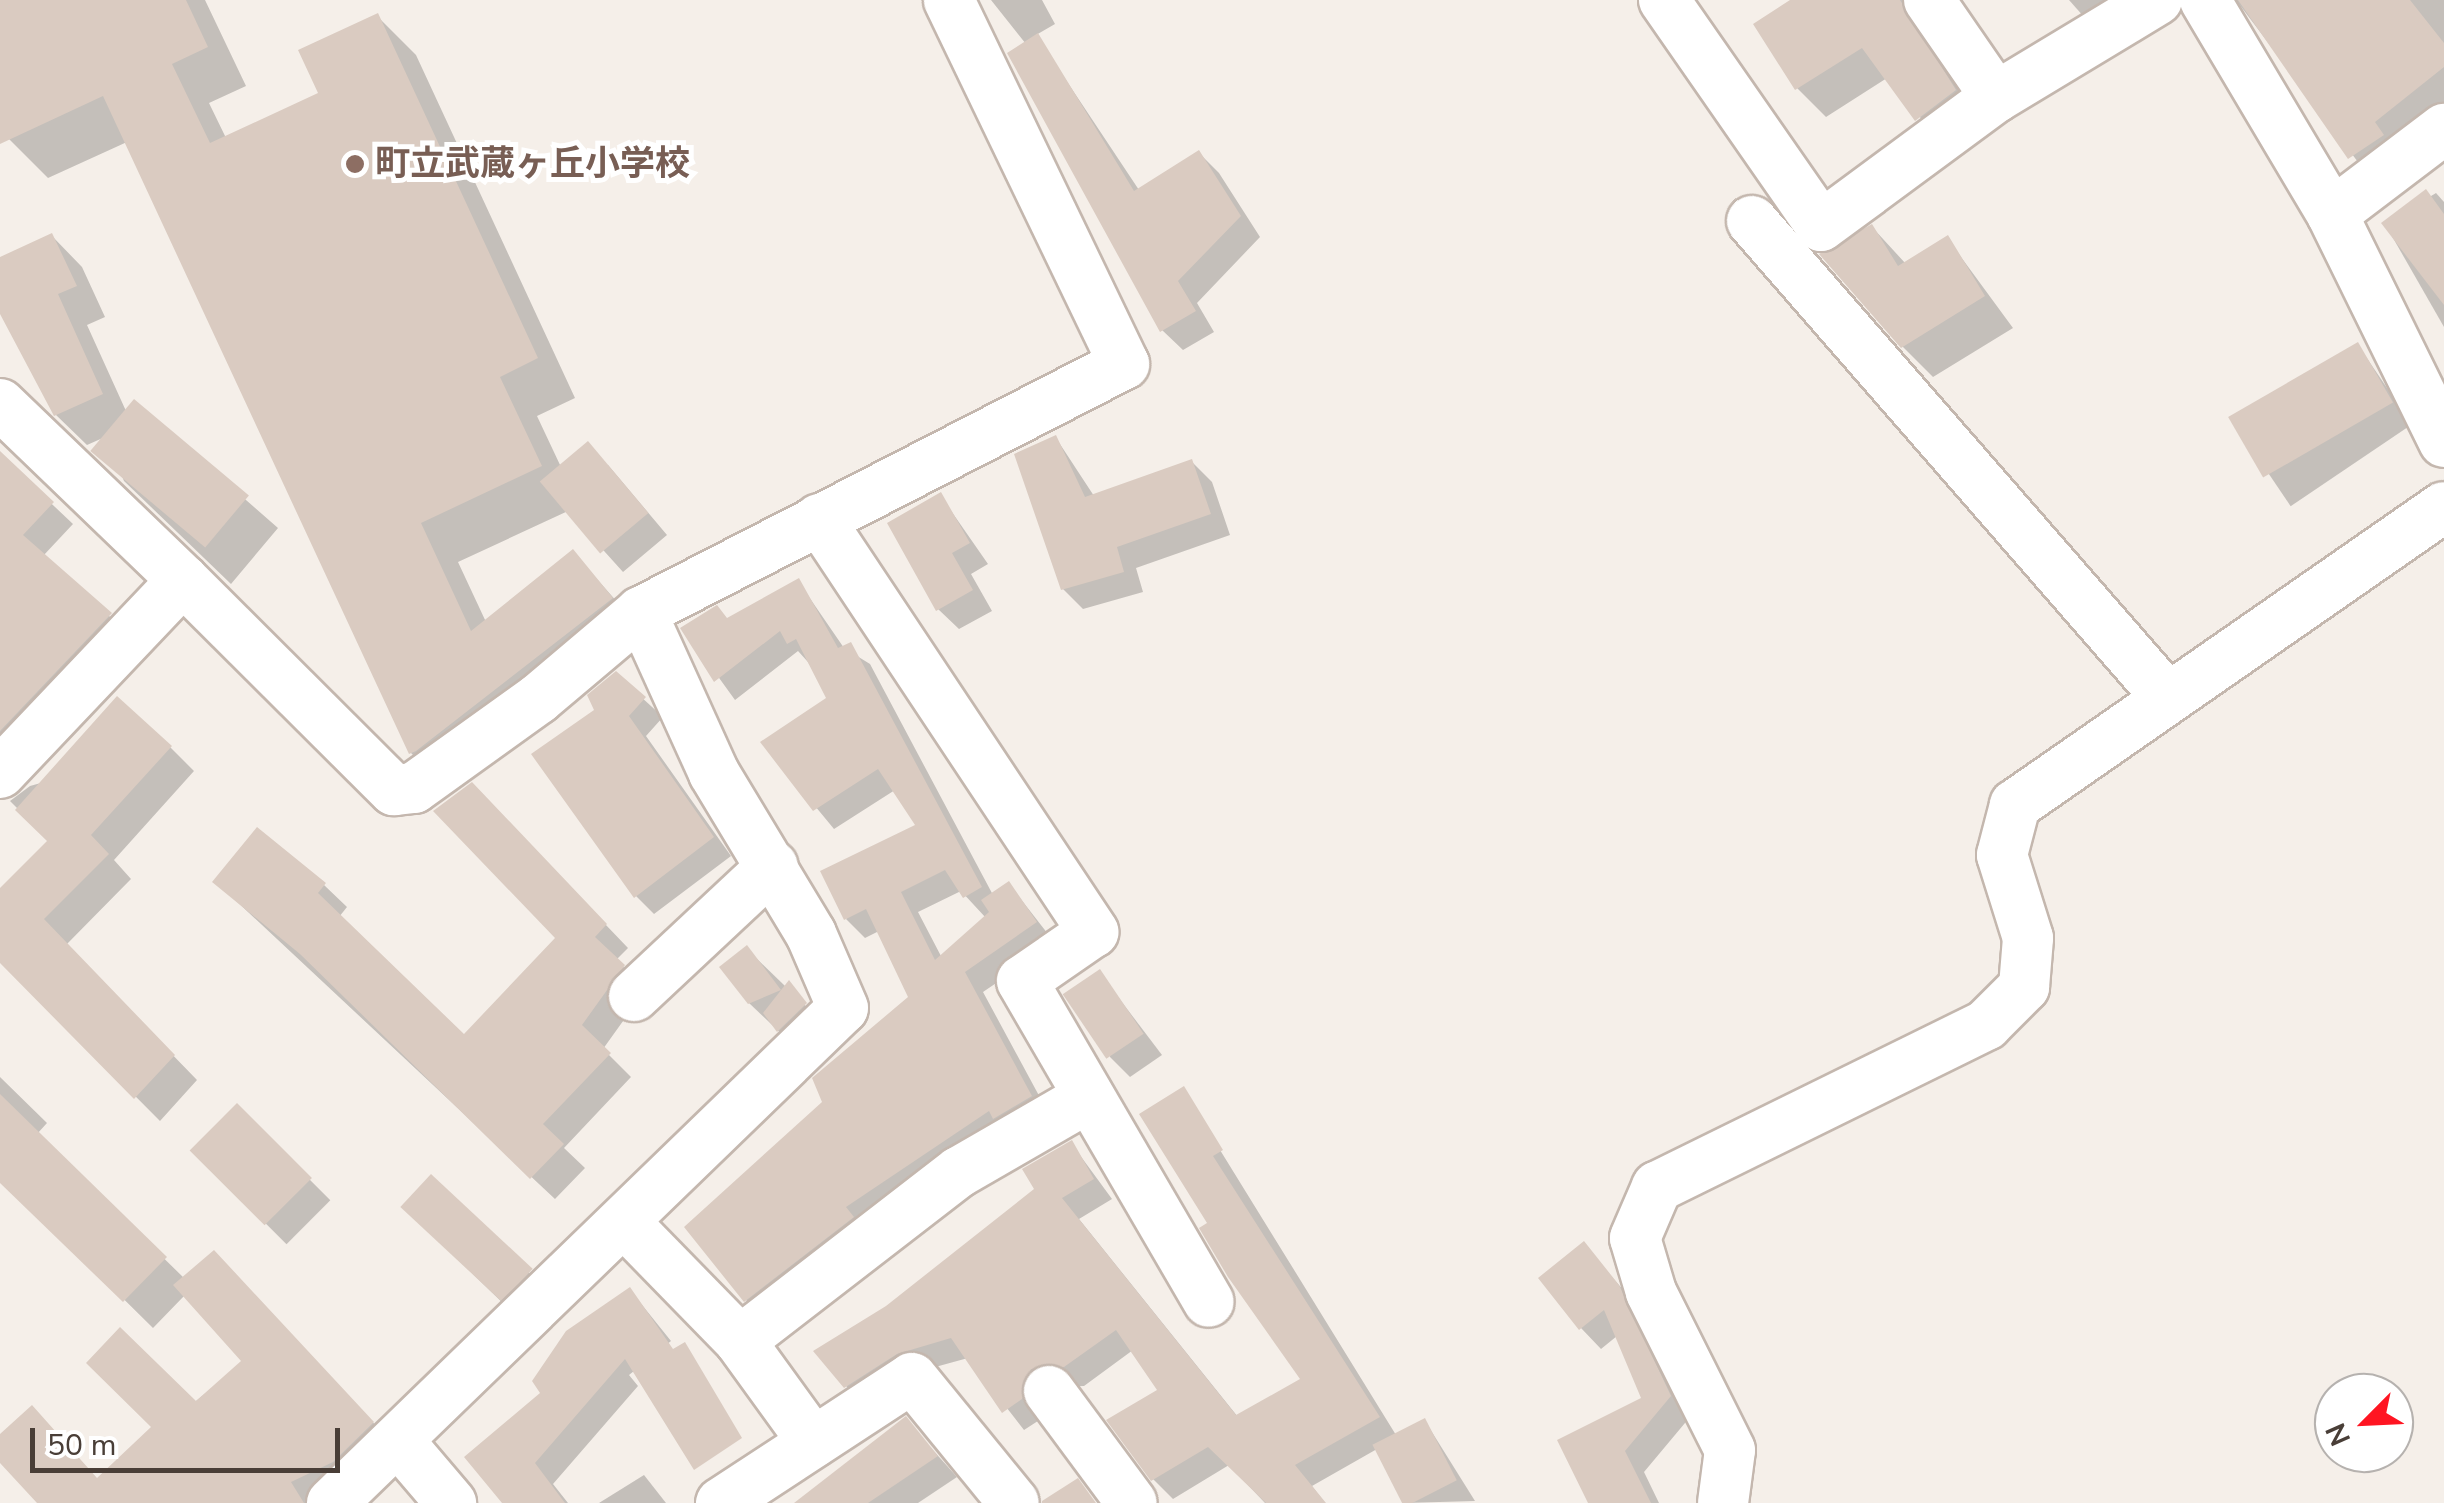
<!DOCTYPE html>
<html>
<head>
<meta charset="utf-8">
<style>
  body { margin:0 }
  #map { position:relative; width:2444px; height:1503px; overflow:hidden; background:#f5efe9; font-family:"Nunito Sans","Noto Sans JP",sans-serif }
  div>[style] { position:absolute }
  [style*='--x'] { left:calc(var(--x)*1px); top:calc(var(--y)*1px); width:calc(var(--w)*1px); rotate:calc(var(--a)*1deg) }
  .shadow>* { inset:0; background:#0003; transform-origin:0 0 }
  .building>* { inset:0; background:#dacbc1; transform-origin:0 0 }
  .roads { filter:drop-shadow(2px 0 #c4b7ae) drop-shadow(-2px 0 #c4b7ae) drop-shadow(0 2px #c4b7ae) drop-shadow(0 -2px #c4b7ae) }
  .street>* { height:50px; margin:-25px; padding:0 25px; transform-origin:25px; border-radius:25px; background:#fff }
  .dots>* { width:28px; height:28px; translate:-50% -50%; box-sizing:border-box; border:5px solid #fff; border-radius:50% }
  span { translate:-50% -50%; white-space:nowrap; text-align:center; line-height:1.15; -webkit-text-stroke:10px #fff; paint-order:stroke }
  .education-label { font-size:35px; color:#785e54; font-weight:700 }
  .left { translate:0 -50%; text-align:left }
  .north { position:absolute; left:2314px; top:1373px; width:100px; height:100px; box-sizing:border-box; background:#fff; border:2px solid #b6b2af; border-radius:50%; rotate:246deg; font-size:28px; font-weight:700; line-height:40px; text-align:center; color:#493e37 }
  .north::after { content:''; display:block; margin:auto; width:35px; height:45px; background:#ff1522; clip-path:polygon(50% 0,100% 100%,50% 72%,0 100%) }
  .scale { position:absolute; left:30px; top:1428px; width:310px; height:45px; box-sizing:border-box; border:5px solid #493e37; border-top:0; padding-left:12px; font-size:30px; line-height:35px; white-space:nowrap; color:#493e37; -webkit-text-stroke:8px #fff; paint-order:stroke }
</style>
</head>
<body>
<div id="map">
  <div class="shadow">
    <div style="clip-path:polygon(0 0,205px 0,246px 86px,209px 103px,226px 138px,321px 94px,377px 16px,416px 55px,575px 398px,537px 416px,561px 467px,608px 465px,667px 535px,623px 572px,568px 511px,458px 562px,486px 622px,573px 552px,649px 638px,450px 791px,411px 753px,127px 142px,48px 178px,9px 139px,0 119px)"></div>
    <div style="clip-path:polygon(991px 0,1042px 0,1055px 24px,1036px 35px,1139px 190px,1199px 153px,1219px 173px,1260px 237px,1197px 303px,1214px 332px,1183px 350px,1162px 330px,1026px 44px)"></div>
    <div style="clip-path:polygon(1794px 0,1903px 0,1984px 120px,1946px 148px,1887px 78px,1826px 117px,1797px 88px)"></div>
    <div style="clip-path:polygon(2069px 0,2147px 0,2108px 44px)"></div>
    <div style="clip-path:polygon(2236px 0,2444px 0,2444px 103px,2393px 143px,2370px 178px)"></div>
    <div style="clip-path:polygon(2436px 193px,2444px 202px,2444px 327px,2385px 224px)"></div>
    <div style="clip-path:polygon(1872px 227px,1906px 264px,1947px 238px,2013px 328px,1933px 377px,1903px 347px)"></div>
    <div style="clip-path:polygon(52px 236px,82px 267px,105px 317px,87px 325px,126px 411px,134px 402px,278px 528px,231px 584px,124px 481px,105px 437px,87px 445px,56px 415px,0 304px,0 260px)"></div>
    <div style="left:2358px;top:345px;width:96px;height:146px;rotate:56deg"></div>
    <div style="clip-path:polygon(1056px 438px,1094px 496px,1192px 462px,1212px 482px,1230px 535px,1136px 568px,1143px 592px,1083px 609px,1063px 589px)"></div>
    <div style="clip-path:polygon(0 455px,73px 524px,43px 556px,130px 635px,0 786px)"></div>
    <div style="clip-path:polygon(940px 495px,988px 564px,971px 574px,992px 611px,959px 629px,938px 609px)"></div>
    <div style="clip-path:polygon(evenodd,798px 581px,844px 648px,870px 664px,993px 895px,1009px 884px,1055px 943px,983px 992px,1050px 1116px,765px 1319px,746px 1300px,825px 1102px,911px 998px,879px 931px,865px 938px,846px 919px,919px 826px,895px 790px,834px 829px,763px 743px,830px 699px,808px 662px,798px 651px,735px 700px,683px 628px,728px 620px,798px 581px,961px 891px,986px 918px,942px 958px,918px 912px,961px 891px)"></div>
    <div style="clip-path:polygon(616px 674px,663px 717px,646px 736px,731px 856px,654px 914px,636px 896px,597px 710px)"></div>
    <div style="clip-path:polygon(170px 747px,194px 771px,114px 860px,131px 879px,66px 945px,197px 1080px,160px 1121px,0 960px,0 891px,50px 841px,10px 801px,30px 786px)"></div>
    <div style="clip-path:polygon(494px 808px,628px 948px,616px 960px,646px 989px,603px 1049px,631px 1077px,564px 1148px,585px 1168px,555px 1199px,216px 882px,324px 885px,347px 907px,339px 917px,464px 1037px,558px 938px)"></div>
    <div style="clip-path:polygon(756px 958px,814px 1014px,788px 1040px,749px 1003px)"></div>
    <div style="clip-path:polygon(1099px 972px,1162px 1055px,1130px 1077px,1110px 1057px)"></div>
    <div style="clip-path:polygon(0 1077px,47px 1123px,37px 1134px,185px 1279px,234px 1273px,393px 1444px,309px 1503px,40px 1503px,0 1459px,0 1437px,98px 1481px,245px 1361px,185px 1295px,153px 1328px,0 1177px)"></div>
    <div style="clip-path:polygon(1183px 1090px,1396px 1435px,1425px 1421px,1475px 1501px,1404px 1503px,1377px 1449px,1312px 1486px,1325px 1503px,1265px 1503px,1229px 1465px,1173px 1499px,1153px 1479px,1160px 1391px,1133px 1350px,1084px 1386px,1050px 1387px,1041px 1419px,1024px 1430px,968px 1358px,917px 1372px,866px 1406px,846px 1386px,888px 1308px,1038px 1190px,1071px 1143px,1112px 1199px,1079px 1219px,1238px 1417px,1303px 1379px,1211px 1224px)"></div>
    <div style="left:237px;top:1107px;width:132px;height:62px;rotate:45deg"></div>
    <div style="left:431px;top:1178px;width:164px;height:40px;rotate:44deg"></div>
    <div style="clip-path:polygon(1584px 1245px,1639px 1308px,1690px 1417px,1644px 1472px,1659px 1503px,1591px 1503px,1644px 1399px,1617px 1336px,1601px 1349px,1581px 1328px)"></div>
    <div style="clip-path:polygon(630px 1290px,671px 1341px,629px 1375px,638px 1386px,553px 1484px,568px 1503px,503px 1503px,544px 1394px)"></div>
    <div style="clip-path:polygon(906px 1420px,957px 1477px,918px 1503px,813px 1503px)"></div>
    <div style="clip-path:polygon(644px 1475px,666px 1503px,599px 1503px)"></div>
  </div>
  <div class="building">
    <div style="clip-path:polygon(0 0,186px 0,208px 47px,172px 64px,210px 143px,318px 93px,298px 50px,378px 13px,538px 358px,500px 377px,542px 466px,421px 523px,471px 631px,573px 549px,613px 598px,416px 751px,409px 754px,103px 96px,0 144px)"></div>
    <div style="clip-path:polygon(1790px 0,1900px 0,1956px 90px,1915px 121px,1862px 48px,1795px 90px,1753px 24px)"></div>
    <div style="clip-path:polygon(2238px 0,2410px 0,2444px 43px,2444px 67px,2375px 122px,2384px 135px,2348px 159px)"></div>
    <div style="clip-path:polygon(1038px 33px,1134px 191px,1199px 150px,1241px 216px,1178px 281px,1196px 311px,1160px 332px,1007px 53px)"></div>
    <div style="clip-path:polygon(2426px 189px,2444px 214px,2444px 305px,2381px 223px)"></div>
    <div style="clip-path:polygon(1872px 224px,1898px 266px,1948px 235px,1985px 296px,1901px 348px,1819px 254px)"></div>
    <div style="clip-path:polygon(52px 233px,77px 286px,58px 294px,103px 394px,54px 416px,0 314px,0 257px)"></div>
    <div style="left:2358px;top:342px;width:70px;height:150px;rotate:60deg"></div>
    <div style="left:134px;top:399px;width:150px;height:68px;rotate:40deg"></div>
    <div style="clip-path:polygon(1056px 435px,1085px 497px,1192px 459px,1211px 514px,1117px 547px,1124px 572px,1061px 590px,1014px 454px)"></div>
    <div style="left:588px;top:441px;width:94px;height:63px;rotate:50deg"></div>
    <div style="clip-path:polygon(0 451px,54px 502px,23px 535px,112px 613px,0 731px)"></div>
    <div style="clip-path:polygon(941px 492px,970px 543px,952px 553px,973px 590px,936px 611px,887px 523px)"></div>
    <div style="clip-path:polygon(799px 578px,838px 648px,851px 642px,982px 887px,963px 898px,945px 870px,901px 892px,935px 960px,989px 912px,981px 900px,1009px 881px,1037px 922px,965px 972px,1032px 1096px,993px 1119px,989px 1111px,846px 1207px,854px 1217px,744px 1302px,684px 1227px,822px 1102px,812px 1078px,908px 997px,866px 909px,844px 920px,820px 871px,915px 825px,878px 769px,813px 811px,760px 742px,826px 698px,796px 639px,787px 644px,780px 631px,714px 682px,680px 628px,717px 605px,727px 618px)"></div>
    <div style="clip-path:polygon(616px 671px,646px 697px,629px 716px,714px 837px,634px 898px,531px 754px,594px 710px,587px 695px)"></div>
    <div style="clip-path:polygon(117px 696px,172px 746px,91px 835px,109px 854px,44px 919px,175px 1055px,134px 1099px,0 963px,0 888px,47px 841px,15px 810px)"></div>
    <div style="clip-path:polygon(472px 782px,607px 924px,595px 937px,625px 965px,582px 1025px,611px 1053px,543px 1124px,564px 1144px,530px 1179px,300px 954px,212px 882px,257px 827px,326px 883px,318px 893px,464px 1034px,555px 938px,433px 811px)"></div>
    <div style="clip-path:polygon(747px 945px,781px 990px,748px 1004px,719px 967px)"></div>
    <div style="left:1100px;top:969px;width:78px;height:45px;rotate:56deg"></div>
    <div style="clip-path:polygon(789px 980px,807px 1003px,777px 1032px,763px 1013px)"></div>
    <div style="clip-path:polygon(1184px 1086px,1223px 1150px,1213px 1156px,1380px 1417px,1295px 1465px,1326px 1503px,1266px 1503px,1208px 1447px,1151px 1481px,1106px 1420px,1157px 1390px,1116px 1330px,1064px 1367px,1031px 1369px,1022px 1399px,1002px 1413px,951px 1338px,897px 1354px,844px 1388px,813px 1351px,886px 1306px,1034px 1189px,1022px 1169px,1072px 1140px,1094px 1179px,1062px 1198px,1236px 1415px,1300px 1379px,1228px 1277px,1199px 1228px,1207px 1223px,1139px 1114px)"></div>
    <div style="clip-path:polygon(0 1094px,167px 1257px,123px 1302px,0 1183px)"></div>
    <div style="left:237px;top:1103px;width:106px;height:67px;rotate:45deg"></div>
    <div style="left:431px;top:1174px;width:139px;height:45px;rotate:43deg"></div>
    <div style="clip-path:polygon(1584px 1241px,1619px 1285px,1671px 1396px,1625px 1451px,1651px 1503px,1588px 1503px,1557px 1440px,1641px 1398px,1604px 1310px,1579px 1330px,1538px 1278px)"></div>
    <div style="clip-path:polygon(214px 1250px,374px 1422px,333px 1462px,291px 1482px,304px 1503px,37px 1503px,0 1463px,0 1434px,32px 1405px,97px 1478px,151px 1427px,86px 1363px,120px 1327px,196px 1401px,241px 1361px,173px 1285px)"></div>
    <div style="clip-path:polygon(630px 1287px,673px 1349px,685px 1342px,742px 1438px,694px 1470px,625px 1359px,535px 1463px,565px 1503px,502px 1503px,464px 1457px,540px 1393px,532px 1381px,566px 1331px)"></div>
    <div style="clip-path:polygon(906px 1416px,938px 1456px,868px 1503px,794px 1503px)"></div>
    <div style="left:1425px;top:1418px;width:70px;height:59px;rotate:63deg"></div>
    <div style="clip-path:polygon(1078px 1478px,1096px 1503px,1042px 1503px,1042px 1501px)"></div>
  </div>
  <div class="roads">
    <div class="street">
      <div style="--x:1664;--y:0;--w:275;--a:55.2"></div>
      <div style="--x:1821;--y:226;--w:217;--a:-36.4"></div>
      <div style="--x:1996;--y:97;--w:188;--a:-31.1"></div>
      <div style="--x:1929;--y:0;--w:118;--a:55.4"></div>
      <div style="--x:2205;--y:0;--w:249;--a:59.3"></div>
      <div style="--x:2332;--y:214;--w:254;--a:63.8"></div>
      <div style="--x:2332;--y:214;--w:141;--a:-37.2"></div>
      <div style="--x:1752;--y:221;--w:630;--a:48.93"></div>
      <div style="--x:0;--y:404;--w:254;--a:43.9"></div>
      <div style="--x:183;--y:580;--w:266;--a:133.5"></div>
      <div style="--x:819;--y:519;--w:496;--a:56.4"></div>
      <div style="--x:1093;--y:932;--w:86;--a:145.4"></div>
      <div style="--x:1022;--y:981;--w:371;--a:59.8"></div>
      <div style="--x:183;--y:580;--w:298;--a:44.9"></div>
      <div style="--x:394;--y:790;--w:20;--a:-6"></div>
      <div style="--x:414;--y:788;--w:153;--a:-35.7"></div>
      <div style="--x:538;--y:699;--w:135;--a:-40.2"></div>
      <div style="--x:634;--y:996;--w:190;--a:-43.1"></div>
      <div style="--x:626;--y:1224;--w:163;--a:45.7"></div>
      <div style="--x:740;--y:1341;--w:125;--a:54.1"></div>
      <div style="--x:740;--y:1341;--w:277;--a:-37.7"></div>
      <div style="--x:959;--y:1172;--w:150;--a:-30"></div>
      <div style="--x:1049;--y:1391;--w:139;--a:53.5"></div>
      <div style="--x:400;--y:1443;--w:79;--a:49.6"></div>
      <div style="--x:332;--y:1503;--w:711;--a:-44.09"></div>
      <div style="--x:843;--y:1008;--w:81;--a:-113.4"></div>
      <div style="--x:811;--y:934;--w:188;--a:-121.1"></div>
      <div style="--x:714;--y:773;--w:177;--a:-114.4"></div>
      <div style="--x:641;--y:612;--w:543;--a:-27.18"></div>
      <div style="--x:1124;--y:364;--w:404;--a:-115.7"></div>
      <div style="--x:721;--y:1503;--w:228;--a:-33.2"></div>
      <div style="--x:912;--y:1378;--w:161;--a:50.8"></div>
      <div style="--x:1723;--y:1503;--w:53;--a:-82.5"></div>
      <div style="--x:1730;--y:1450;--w:177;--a:-116.6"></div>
      <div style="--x:1651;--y:1292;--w:56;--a:-106.5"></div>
      <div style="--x:1635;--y:1238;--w:56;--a:-66.7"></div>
      <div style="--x:1657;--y:1187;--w:367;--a:-26.2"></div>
      <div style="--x:1986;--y:1025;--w:54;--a:-45"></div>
      <div style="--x:2024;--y:987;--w:49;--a:-85.3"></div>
      <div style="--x:2028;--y:938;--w:87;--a:-107.4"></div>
      <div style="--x:2002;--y:855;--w:52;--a:-75.4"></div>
      <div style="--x:2015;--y:805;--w:522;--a:-34.79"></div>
    </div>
  </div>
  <div class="dots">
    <div style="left:355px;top:164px;background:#8d6e63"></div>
  </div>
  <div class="education-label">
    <span class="left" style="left:375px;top:164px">町立武蔵ヶ丘小学校</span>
  </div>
  <div class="north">N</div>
  <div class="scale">50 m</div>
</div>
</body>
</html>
